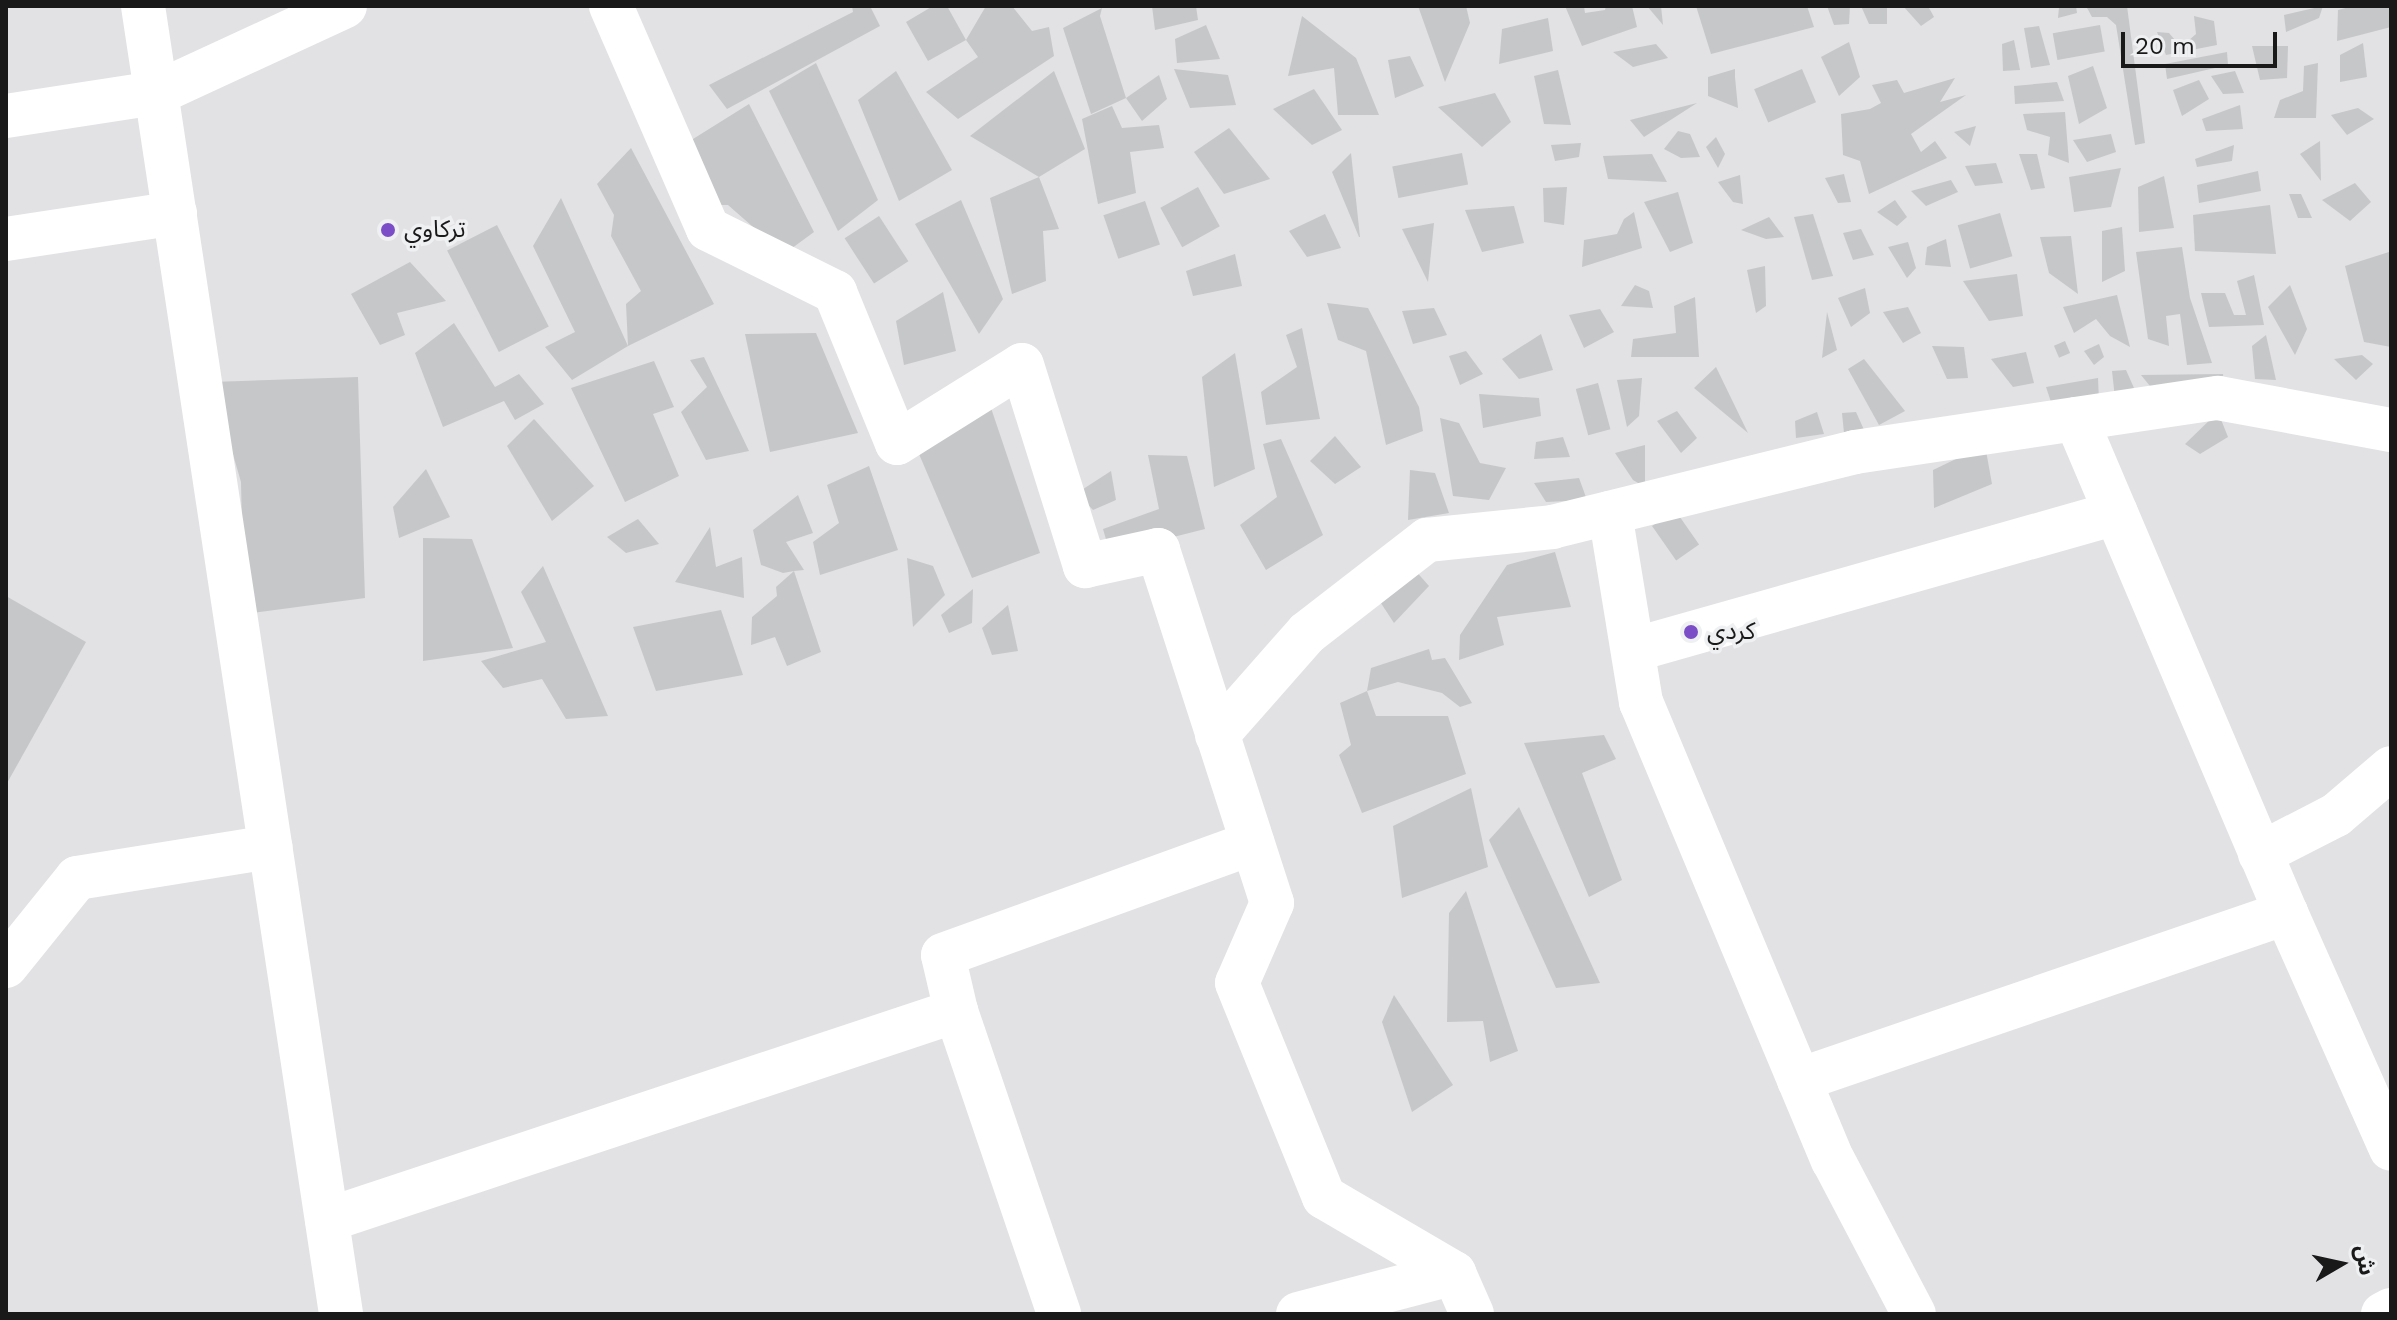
<!DOCTYPE html>
<html>
<head>
<meta charset="utf-8">
<style>
  body { margin:0 }
  #map { position:relative; width:2397px; height:1320px; overflow:hidden; background:#e2e2e5; font-family:"Work Sans","Noto Sans Arabic",sans-serif }
  div>[style] { position:absolute }
  [style*='--x'] { left:calc(var(--x)*1px); top:calc(var(--y)*1px); width:calc(var(--w)*1px); rotate:calc(var(--a)*1deg) }
  .building>* { inset:0; background:#c6c7c9; transform-origin:0 0 }
  .minor>* { height:44px; margin:-22px; padding:0 22px; transform-origin:22px; border-radius:22px; background:#fff }
  .secondary>* { height:44px; margin:-22px; padding:0 22px; transform-origin:22px; border-radius:22px; background:#fff }
  .primary>* { height:44px; margin:-22px; padding:0 22px; transform-origin:22px; border-radius:22px; background:#fff }
  .dots>* { width:22px; height:22px; translate:-50% -50%; box-sizing:border-box; border:4px solid #eff0f2; border-radius:50% }
  span { translate:-50% -50%; white-space:nowrap; text-align:center; line-height:1.15; -webkit-text-stroke:7px #eff0f2; paint-order:stroke }
  .poi-label { font-size:24px; color:#19191a }
  .left { translate:0 -50%; text-align:left }
  .frame { position:absolute; inset:0; border:8px solid #19191a; pointer-events:none }
  .north { position:absolute; left:2301px; top:1224px; width:80px; height:80px; -webkit-text-stroke:6px #eff0f2; paint-order:stroke; rotate:81deg; font-size:22px; font-weight:700; line-height:32px; text-align:center; color:#19191a }
  .north::after { content:''; display:block; margin:auto; width:28px; height:36px; background:#19191a; clip-path:polygon(50% 0,100% 100%,50% 72%,0 100%) }
  .scale { position:absolute; left:2121px; top:32px; width:156px; height:36px; box-sizing:border-box; border:4px solid #19191a; border-top:0; padding-left:10px; font-size:24px; line-height:28px; white-space:nowrap; color:#19191a; -webkit-text-stroke:6px #eff0f2; paint-order:stroke }
</style>
</head>
<body>
<div id="map">
  <div class="building">
    <div style="clip-path:polygon(852px 6px,870px 6px,880px 26px,727px 109px,709px 85px,853px 12px)"></div>
    <div style="clip-path:polygon(933px 6px,947px 6px,966px 40px,986px 6px,1012px 6px,1032px 31px,1049px 27px,1054px 56px,958px 119px,926px 92px,978px 57px,966px 40px,928px 61px,906px 22px)"></div>
    <div style="clip-path:polygon(1152px 6px,1196px 6px,1198px 20px,1155px 30px)"></div>
    <div style="clip-path:polygon(1418px 6px,1466px 6px,1470px 23px,1445px 82px)"></div>
    <div style="clip-path:polygon(1565px 6px,1584px 6px,1585px 13px,1605px 10px,1606px 6px,1632px 6px,1637px 27px,1582px 46px)"></div>
    <div style="clip-path:polygon(1647px 6px,1661px 6px,1663px 25px)"></div>
    <div style="clip-path:polygon(1696px 6px,1807px 6px,1814px 27px,1711px 54px)"></div>
    <div style="clip-path:polygon(1827px 6px,1850px 6px,1849px 24px,1834px 25px)"></div>
    <div style="clip-path:polygon(1861px 6px,1887px 6px,1887px 24px,1869px 24px)"></div>
    <div style="clip-path:polygon(1903px 6px,1928px 6px,1934px 17px,1921px 26px)"></div>
    <div style="clip-path:polygon(2076px 6px,2077px 13px,2058px 18px,2059px 7px)"></div>
    <div style="clip-path:polygon(2086px 6px,2127px 6px,2145px 143px,2135px 145px,2116px 25px,2107px 17px,2092px 17px)"></div>
    <div style="clip-path:polygon(2323px 6px,2319px 18px,2286px 32px,2284px 15px)"></div>
    <div style="clip-path:polygon(2353px 6px,2391px 6px,2391px 27px,2337px 41px,2338px 10px)"></div>
    <div style="clip-path:polygon(1102px 8px,1100px 16px,1126px 98px,1091px 114px,1063px 28px)"></div>
    <div style="clip-path:polygon(1302px 16px,1356px 58px,1379px 115px,1338px 115px,1334px 68px,1288px 76px)"></div>
    <div style="clip-path:polygon(2194px 16px,2214px 21px,2217px 45px,2166px 55px,2157px 32px,2169px 33px,2181px 47px,2196px 34px)"></div>
    <div style="clip-path:polygon(1548px 18px,1553px 51px,1499px 64px,1502px 29px)"></div>
    <div style="clip-path:polygon(1206px 25px,1220px 59px,1177px 63px,1175px 39px)"></div>
    <div style="left:2100px;top:25px;width:27px;height:48px;rotate:80deg"></div>
    <div style="clip-path:polygon(2039px 26px,2050px 65px,2031px 68px,2024px 28px)"></div>
    <div style="clip-path:polygon(2014px 40px,2020px 70px,2003px 71px,2002px 44px)"></div>
    <div style="clip-path:polygon(1849px 42px,1860px 77px,1839px 96px,1821px 57px)"></div>
    <div style="clip-path:polygon(2363px 43px,2367px 77px,2340px 82px,2340px 55px)"></div>
    <div style="clip-path:polygon(1656px 44px,1668px 58px,1633px 67px,1613px 52px)"></div>
    <div style="clip-path:polygon(2252px 46px,2288px 46px,2287px 78px,2260px 80px)"></div>
    <div style="clip-path:polygon(2227px 52px,2228px 65px,2167px 79px,2165px 64px)"></div>
    <div style="clip-path:polygon(1410px 56px,1424px 86px,1395px 98px,1388px 60px)"></div>
    <div style="clip-path:polygon(816px 63px,878px 200px,838px 231px,769px 91px)"></div>
    <div style="clip-path:polygon(2318px 63px,2316px 118px,2274px 118px,2280px 100px,2303px 91px,2304px 66px)"></div>
    <div style="clip-path:polygon(2093px 66px,2107px 108px,2079px 124px,2068px 76px)"></div>
    <div style="clip-path:polygon(1174px 69px,1228px 75px,1236px 105px,1190px 108px)"></div>
    <div style="clip-path:polygon(1735px 69px,1735px 77px,1738px 108px,1708px 96px,1708px 77px)"></div>
    <div style="left:1802px;top:69px;width:36px;height:52px;rotate:67deg"></div>
    <div style="clip-path:polygon(1558px 70px,1571px 125px,1544px 124px,1534px 76px)"></div>
    <div style="clip-path:polygon(896px 71px,952px 170px,899px 201px,858px 100px)"></div>
    <div style="clip-path:polygon(1054px 71px,1085px 149px,1039px 177px,970px 136px)"></div>
    <div style="clip-path:polygon(2235px 71px,2244px 93px,2223px 94px,2211px 76px)"></div>
    <div style="clip-path:polygon(1159px 75px,1167px 99px,1142px 121px,1126px 98px)"></div>
    <div style="clip-path:polygon(1955px 78px,1940px 102px,1966px 95px,1911px 134px,1921px 152px,1935px 141px,1947px 158px,1869px 194px,1860px 161px,1843px 155px,1841px 114px,1870px 109px,1881px 103px,1872px 85px,1897px 80px,1904px 93px)"></div>
    <div style="clip-path:polygon(2199px 80px,2209px 99px,2182px 116px,2173px 90px)"></div>
    <div style="clip-path:polygon(2057px 82px,2064px 101px,2015px 104px,2014px 86px)"></div>
    <div style="clip-path:polygon(1314px 89px,1342px 130px,1312px 145px,1273px 109px)"></div>
    <div style="clip-path:polygon(1495px 93px,1511px 122px,1482px 147px,1438px 107px)"></div>
    <div style="clip-path:polygon(1697px 103px,1644px 137px,1630px 120px)"></div>
    <div style="clip-path:polygon(749px 104px,814px 232px,784px 254px,728px 205px,704px 205px,677px 149px)"></div>
    <div style="clip-path:polygon(2240px 105px,2243px 129px,2206px 131px,2202px 119px)"></div>
    <div style="clip-path:polygon(1112px 106px,1122px 128px,1159px 125px,1164px 148px,1130px 152px,1136px 193px,1098px 204px,1082px 119px)"></div>
    <div style="clip-path:polygon(2358px 108px,2374px 119px,2347px 135px,2331px 115px)"></div>
    <div style="clip-path:polygon(2065px 112px,2069px 163px,2048px 155px,2050px 137px,2027px 130px,2023px 114px)"></div>
    <div style="clip-path:polygon(1976px 126px,1970px 146px,1954px 132px)"></div>
    <div style="clip-path:polygon(1229px 128px,1270px 179px,1224px 194px,1194px 152px)"></div>
    <div style="clip-path:polygon(1678px 131px,1690px 134px,1700px 157px,1681px 158px,1664px 149px)"></div>
    <div style="clip-path:polygon(2111px 134px,2116px 152px,2087px 162px,2073px 140px)"></div>
    <div style="clip-path:polygon(1716px 137px,1725px 154px,1718px 168px,1706px 147px)"></div>
    <div style="clip-path:polygon(2320px 141px,2321px 181px,2300px 154px)"></div>
    <div style="clip-path:polygon(1581px 143px,1579px 157px,1555px 161px,1551px 145px)"></div>
    <div style="clip-path:polygon(2234px 145px,2232px 161px,2197px 167px,2195px 159px)"></div>
    <div style="clip-path:polygon(631px 148px,714px 304px,628px 346px,626px 304px,641px 291px,611px 236px,614px 215px,597px 184px)"></div>
    <div style="clip-path:polygon(1351px 153px,1360px 237px,1359px 237px,1332px 172px)"></div>
    <div style="left:1462px;top:153px;width:32px;height:71px;rotate:79deg"></div>
    <div style="clip-path:polygon(1652px 154px,1667px 182px,1608px 179px,1603px 156px)"></div>
    <div style="clip-path:polygon(2019px 154px,2037px 154px,2045px 188px,2031px 190px)"></div>
    <div style="clip-path:polygon(1996px 163px,2003px 183px,1975px 186px,1965px 166px)"></div>
    <div style="clip-path:polygon(2121px 168px,2111px 207px,2074px 212px,2069px 177px)"></div>
    <div style="clip-path:polygon(2258px 171px,2261px 191px,2199px 203px,2197px 185px)"></div>
    <div style="clip-path:polygon(1844px 174px,1851px 202px,1838px 203px,1825px 178px)"></div>
    <div style="clip-path:polygon(1740px 175px,1743px 204px,1733px 202px,1718px 182px)"></div>
    <div style="clip-path:polygon(2164px 176px,2174px 228px,2139px 232px,2138px 187px)"></div>
    <div style="clip-path:polygon(1039px 177px,1059px 229px,1043px 231px,1046px 281px,1012px 294px,990px 198px)"></div>
    <div style="clip-path:polygon(1951px 180px,1958px 192px,1926px 206px,1911px 191px)"></div>
    <div style="clip-path:polygon(2355px 183px,2371px 202px,2350px 221px,2322px 200px)"></div>
    <div style="left:1198px;top:187px;width:45px;height:43px;rotate:61deg"></div>
    <div style="clip-path:polygon(1567px 187px,1564px 225px,1544px 222px,1543px 188px)"></div>
    <div style="clip-path:polygon(1678px 192px,1693px 243px,1670px 252px,1644px 202px)"></div>
    <div style="clip-path:polygon(2289px 194px,2301px 194px,2312px 218px,2298px 218px)"></div>
    <div style="clip-path:polygon(561px 198px,628px 346px,572px 380px,545px 347px,575px 332px,533px 246px)"></div>
    <div style="clip-path:polygon(961px 200px,1003px 299px,979px 334px,915px 224px)"></div>
    <div style="clip-path:polygon(1895px 200px,1907px 217px,1897px 226px,1877px 212px)"></div>
    <div style="left:1145px;top:201px;width:46px;height:44px;rotate:71deg"></div>
    <div style="clip-path:polygon(2270px 205px,2276px 254px,2195px 251px,2193px 215px)"></div>
    <div style="clip-path:polygon(1514px 206px,1524px 243px,1482px 252px,1465px 210px)"></div>
    <div style="clip-path:polygon(1634px 212px,1642px 248px,1582px 267px,1584px 240px,1617px 234px,1624px 219px)"></div>
    <div style="left:2000px;top:213px;width:45px;height:44px;rotate:74deg"></div>
    <div style="clip-path:polygon(1325px 214px,1341px 248px,1307px 257px,1289px 231px)"></div>
    <div style="clip-path:polygon(1813px 214px,1833px 276px,1812px 280px,1794px 217px)"></div>
    <div style="left:879px;top:216px;width:54px;height:41px;rotate:57deg"></div>
    <div style="clip-path:polygon(1769px 217px,1784px 237px,1766px 239px,1741px 230px)"></div>
    <div style="clip-path:polygon(1434px 223px,1428px 282px,1402px 229px)"></div>
    <div style="left:497px;top:225px;width:114px;height:56px;rotate:63deg"></div>
    <div style="clip-path:polygon(2122px 227px,2125px 271px,2102px 282px,2102px 231px)"></div>
    <div style="clip-path:polygon(1861px 229px,1874px 255px,1853px 260px,1843px 233px)"></div>
    <div style="clip-path:polygon(2071px 236px,2078px 294px,2049px 273px,2040px 237px)"></div>
    <div style="clip-path:polygon(1946px 239px,1951px 267px,1925px 265px,1927px 247px)"></div>
    <div style="clip-path:polygon(1908px 242px,1916px 268px,1907px 278px,1888px 247px)"></div>
    <div style="clip-path:polygon(2182px 247px,2190px 298px,2212px 363px,2187px 365px,2180px 314px,2166px 316px,2169px 346px,2148px 339px,2136px 252px)"></div>
    <div style="clip-path:polygon(2389px 252px,2391px 267px,2391px 347px,2364px 342px,2345px 266px)"></div>
    <div style="clip-path:polygon(1235px 254px,1242px 286px,1193px 296px,1186px 271px)"></div>
    <div style="clip-path:polygon(410px 262px,446px 301px,397px 313px,405px 335px,380px 345px,351px 294px)"></div>
    <div style="clip-path:polygon(1765px 266px,1766px 306px,1756px 313px,1747px 270px)"></div>
    <div style="clip-path:polygon(2017px 274px,2023px 316px,1989px 321px,1963px 281px)"></div>
    <div style="clip-path:polygon(2254px 275px,2264px 325px,2209px 327px,2201px 293px,2225px 293px,2234px 315px,2246px 315px,2237px 281px)"></div>
    <div style="clip-path:polygon(1635px 285px,1649px 291px,1653px 308px,1621px 306px)"></div>
    <div style="clip-path:polygon(2290px 285px,2307px 329px,2295px 355px,2268px 307px)"></div>
    <div style="clip-path:polygon(1865px 288px,1870px 313px,1851px 327px,1838px 298px)"></div>
    <div style="clip-path:polygon(943px 292px,956px 351px,904px 365px,896px 321px)"></div>
    <div style="clip-path:polygon(2117px 295px,2130px 347px,2110px 336px,2096px 319px,2074px 333px,2063px 307px)"></div>
    <div style="clip-path:polygon(1695px 297px,1699px 357px,1631px 357px,1633px 339px,1676px 333px,1674px 306px)"></div>
    <div style="clip-path:polygon(1327px 303px,1368px 308px,1419px 407px,1423px 431px,1386px 445px,1366px 351px,1338px 340px)"></div>
    <div style="clip-path:polygon(1908px 307px,1921px 333px,1903px 343px,1883px 312px)"></div>
    <div style="clip-path:polygon(1434px 308px,1447px 335px,1413px 344px,1402px 311px)"></div>
    <div style="clip-path:polygon(1600px 309px,1614px 332px,1584px 348px,1569px 315px)"></div>
    <div style="clip-path:polygon(1827px 312px,1837px 350px,1822px 358px)"></div>
    <div style="clip-path:polygon(454px 323px,495px 387px,519px 374px,544px 404px,515px 420px,504px 401px,443px 427px,415px 353px)"></div>
    <div style="clip-path:polygon(1302px 328px,1320px 419px,1266px 425px,1261px 392px,1297px 367px,1286px 335px)"></div>
    <div style="clip-path:polygon(816px 333px,858px 433px,770px 452px,745px 334px)"></div>
    <div style="clip-path:polygon(1541px 334px,1553px 370px,1519px 379px,1502px 359px)"></div>
    <div style="clip-path:polygon(2266px 335px,2276px 380px,2255px 379px,2252px 346px)"></div>
    <div style="left:2065px;top:341px;width:13px;height:12px;rotate:67deg"></div>
    <div style="clip-path:polygon(2099px 344px,2104px 357px,2094px 365px,2084px 351px)"></div>
    <div style="clip-path:polygon(1932px 346px,1964px 347px,1968px 378px,1947px 379px)"></div>
    <div style="clip-path:polygon(1466px 351px,1483px 374px,1460px 385px,1449px 356px)"></div>
    <div style="clip-path:polygon(2026px 352px,2034px 383px,2013px 387px,1991px 359px)"></div>
    <div style="clip-path:polygon(1235px 353px,1255px 469px,1214px 487px,1202px 377px)"></div>
    <div style="clip-path:polygon(2362px 355px,2373px 364px,2356px 380px,2334px 359px)"></div>
    <div style="clip-path:polygon(704px 357px,749px 451px,706px 460px,681px 412px,707px 387px,690px 360px)"></div>
    <div style="clip-path:polygon(1864px 359px,1905px 411px,1879px 425px,1848px 369px)"></div>
    <div style="clip-path:polygon(654px 361px,674px 407px,653px 414px,679px 476px,625px 502px,571px 388px)"></div>
    <div style="clip-path:polygon(1716px 367px,1748px 433px,1694px 388px)"></div>
    <div style="clip-path:polygon(2126px 370px,2134px 388px,2115px 398px,2112px 371px)"></div>
    <div style="clip-path:polygon(2223px 374px,2224px 390px,2154px 391px,2141px 375px)"></div>
    <div style="clip-path:polygon(358px 377px,365px 598px,244px 614px,241px 482px,212px 382px)"></div>
    <div style="clip-path:polygon(1642px 378px,1639px 416px,1627px 427px,1617px 380px)"></div>
    <div style="clip-path:polygon(2098px 378px,2099px 401px,2052px 405px,2046px 387px)"></div>
    <div style="left:1598px;top:383px;width:48px;height:23px;rotate:75deg"></div>
    <div style="clip-path:polygon(1479px 394px,1539px 398px,1541px 416px,1483px 428px)"></div>
    <div style="clip-path:polygon(991px 408px,1040px 553px,972px 578px,916px 447px)"></div>
    <div style="clip-path:polygon(1677px 411px,1697px 438px,1681px 453px,1657px 421px)"></div>
    <div style="clip-path:polygon(1817px 412px,1824px 434px,1796px 438px,1795px 421px)"></div>
    <div style="clip-path:polygon(1856px 412px,1865px 432px,1844px 433px,1842px 413px)"></div>
    <div style="clip-path:polygon(2218px 412px,2228px 437px,2200px 454px,2185px 444px)"></div>
    <div style="clip-path:polygon(1440px 418px,1459px 423px,1480px 463px,1506px 468px,1489px 500px,1453px 496px)"></div>
    <div style="clip-path:polygon(534px 419px,594px 486px,552px 521px,507px 446px)"></div>
    <div style="clip-path:polygon(1335px 436px,1361px 467px,1335px 484px,1310px 461px)"></div>
    <div style="clip-path:polygon(1563px 437px,1570px 457px,1534px 459px,1536px 442px)"></div>
    <div style="clip-path:polygon(1281px 439px,1323px 535px,1266px 570px,1240px 525px,1277px 497px,1263px 444px)"></div>
    <div style="clip-path:polygon(1645px 445px,1645px 487px,1633px 480px,1615px 453px)"></div>
    <div style="clip-path:polygon(1985px 445px,1992px 484px,1934px 508px,1933px 470px)"></div>
    <div style="clip-path:polygon(1148px 455px,1187px 456px,1205px 529px,1110px 553px,1103px 529px,1159px 509px)"></div>
    <div style="clip-path:polygon(869px 466px,898px 550px,820px 575px,813px 542px,839px 523px,827px 485px)"></div>
    <div style="clip-path:polygon(426px 469px,450px 517px,399px 538px,393px 507px)"></div>
    <div style="clip-path:polygon(1410px 470px,1435px 473px,1449px 513px,1408px 520px)"></div>
    <div style="clip-path:polygon(1111px 471px,1116px 500px,1093px 510px,1077px 493px)"></div>
    <div style="clip-path:polygon(1579px 478px,1587px 500px,1546px 502px,1534px 483px)"></div>
    <div style="clip-path:polygon(798px 495px,813px 533px,786px 542px,804px 570px,794px 571px,821px 652px,787px 666px,775px 637px,751px 645px,752px 617px,777px 596px,776px 587px,794px 571px,783px 573px,761px 565px,753px 530px)"></div>
    <div style="left:1675px;top:510px;width:42px;height:28px;rotate:55deg"></div>
    <div style="clip-path:polygon(638px 519px,659px 544px,626px 553px,607px 537px)"></div>
    <div style="clip-path:polygon(710px 527px,716px 567px,742px 557px,744px 598px,675px 582px)"></div>
    <div style="clip-path:polygon(423px 538px,472px 539px,513px 648px,423px 661px)"></div>
    <div style="clip-path:polygon(1555px 552px,1571px 607px,1497px 617px,1504px 645px,1459px 660px,1460px 635px,1507px 565px)"></div>
    <div style="clip-path:polygon(907px 558px,933px 566px,945px 595px,913px 627px)"></div>
    <div style="clip-path:polygon(1407px 561px,1429px 586px,1394px 623px,1371px 588px)"></div>
    <div style="clip-path:polygon(543px 566px,608px 716px,566px 719px,542px 679px,503px 688px,481px 661px,546px 642px,521px 592px)"></div>
    <div style="clip-path:polygon(973px 589px,972px 623px,949px 633px,941px 615px)"></div>
    <div style="clip-path:polygon(6px 596px,86px 642px,6px 785px)"></div>
    <div style="clip-path:polygon(1008px 605px,1018px 651px,992px 655px,982px 628px)"></div>
    <div style="clip-path:polygon(721px 610px,743px 675px,656px 691px,633px 627px)"></div>
    <div style="clip-path:polygon(1429px 649px,1432px 660px,1445px 658px,1472px 703px,1460px 707px,1442px 693px,1398px 682px,1367px 691px,1371px 668px)"></div>
    <div style="clip-path:polygon(1367px 691px,1376px 716px,1448px 716px,1466px 774px,1362px 813px,1339px 755px,1351px 745px,1340px 703px)"></div>
    <div style="clip-path:polygon(1604px 735px,1616px 759px,1582px 773px,1622px 880px,1589px 897px,1524px 743px)"></div>
    <div style="clip-path:polygon(1471px 788px,1488px 867px,1402px 898px,1393px 826px)"></div>
    <div style="clip-path:polygon(1519px 807px,1600px 983px,1556px 988px,1489px 840px)"></div>
    <div style="clip-path:polygon(1466px 891px,1518px 1051px,1490px 1062px,1483px 1021px,1447px 1022px,1449px 913px)"></div>
    <div style="clip-path:polygon(1394px 995px,1453px 1085px,1412px 1112px,1382px 1022px)"></div>
  </div>
  <div class="minor">
    <div style="--x:143;--y:6;--w:1323;--a:81.39"></div>
    <div style="--x:611;--y:6;--w:243;--a:66.5"></div>
    <div style="--x:708;--y:229;--w:142;--a:26.4"></div>
    <div style="--x:835;--y:292;--w:163;--a:67.7"></div>
    <div style="--x:897;--y:443;--w:147;--a:-32"></div>
    <div style="--x:1022;--y:365;--w:211;--a:72.6"></div>
    <div style="--x:1085;--y:566;--w:75;--a:-12.4"></div>
    <div style="--x:1158;--y:550;--w:371;--a:72.1"></div>
    <div style="--x:1272;--y:903;--w:87;--a:113.6"></div>
    <div style="--x:1237;--y:983;--w:231;--a:67.9"></div>
    <div style="--x:1324;--y:1197;--w:151;--a:30.3"></div>
    <div style="--x:157;--y:93;--w:207;--a:-24.8"></div>
    <div style="--x:2076;--y:419;--w:537;--a:66.97"></div>
    <div style="--x:2286;--y:913;--w:258;--a:66"></div>
    <div style="--x:1610;--y:513;--w:192;--a:80.7"></div>
    <div style="--x:1641;--y:702;--w:497;--a:67.3"></div>
    <div style="--x:1833;--y:1160;--w:174;--a:62.3"></div>
    <div style="--x:1633;--y:650;--w:502;--a:-15.84"></div>
    <div style="--x:1217;--y:735;--w:136;--a:-48.6"></div>
    <div style="--x:1307;--y:633;--w:152;--a:-37.8"></div>
    <div style="--x:1427;--y:540;--w:126;--a:-5.9"></div>
    <div style="--x:1552;--y:527;--w:312;--a:-13.9"></div>
    <div style="--x:1855;--y:452;--w:367;--a:-8.5"></div>
    <div style="--x:2218;--y:398;--w:176;--a:10.5"></div>
    <div style="--x:2260;--y:854;--w:85;--a:-27.2"></div>
    <div style="--x:2336;--y:815;--w:72;--a:-40.5"></div>
    <div style="--x:6;--y:966;--w:113;--a:-51.1"></div>
    <div style="--x:77;--y:878;--w:196;--a:-9.1"></div>
    <div style="--x:956;--y:1011;--w:320;--a:71.2"></div>
    <div style="--x:1799;--y:1080;--w:515;--a:-18.93"></div>
    <div style="--x:327;--y:1220;--w:663;--a:-18.38"></div>
    <div style="--x:956;--y:1011;--w:57;--a:-103.1"></div>
    <div style="--x:943;--y:955;--w:329;--a:-19.9"></div>
    <div style="--x:1298;--y:1314;--w:161;--a:-14.7"></div>
    <div style="--x:1454;--y:1273;--w:45;--a:66.3"></div>
  </div>
  <div class="secondary">
    <div style="--x:6;--y:116;--w:153;--a:-8.7"></div>
    <div style="--x:6;--y:239;--w:171;--a:-8.7"></div>
  </div>
  <div class="primary">
    <div style="--x:2383;--y:1314;--w:9;--a:-27"></div>
  </div>
  <div class="dots">
    <div style="left:388px;top:230px;background:#7b4ec7"></div>
    <div style="left:1691px;top:632px;background:#7b4ec7"></div>
  </div>
  <div class="poi-label">
    <span class="left" style="left:404px;top:230px">تركاوي</span>
    <span class="left" style="left:1707px;top:632px">كردي</span>
  </div>
  <div class="frame"></div>
  <div class="north">ش</div>
  <div class="scale">20 m</div>
</div>
</body>
</html>
